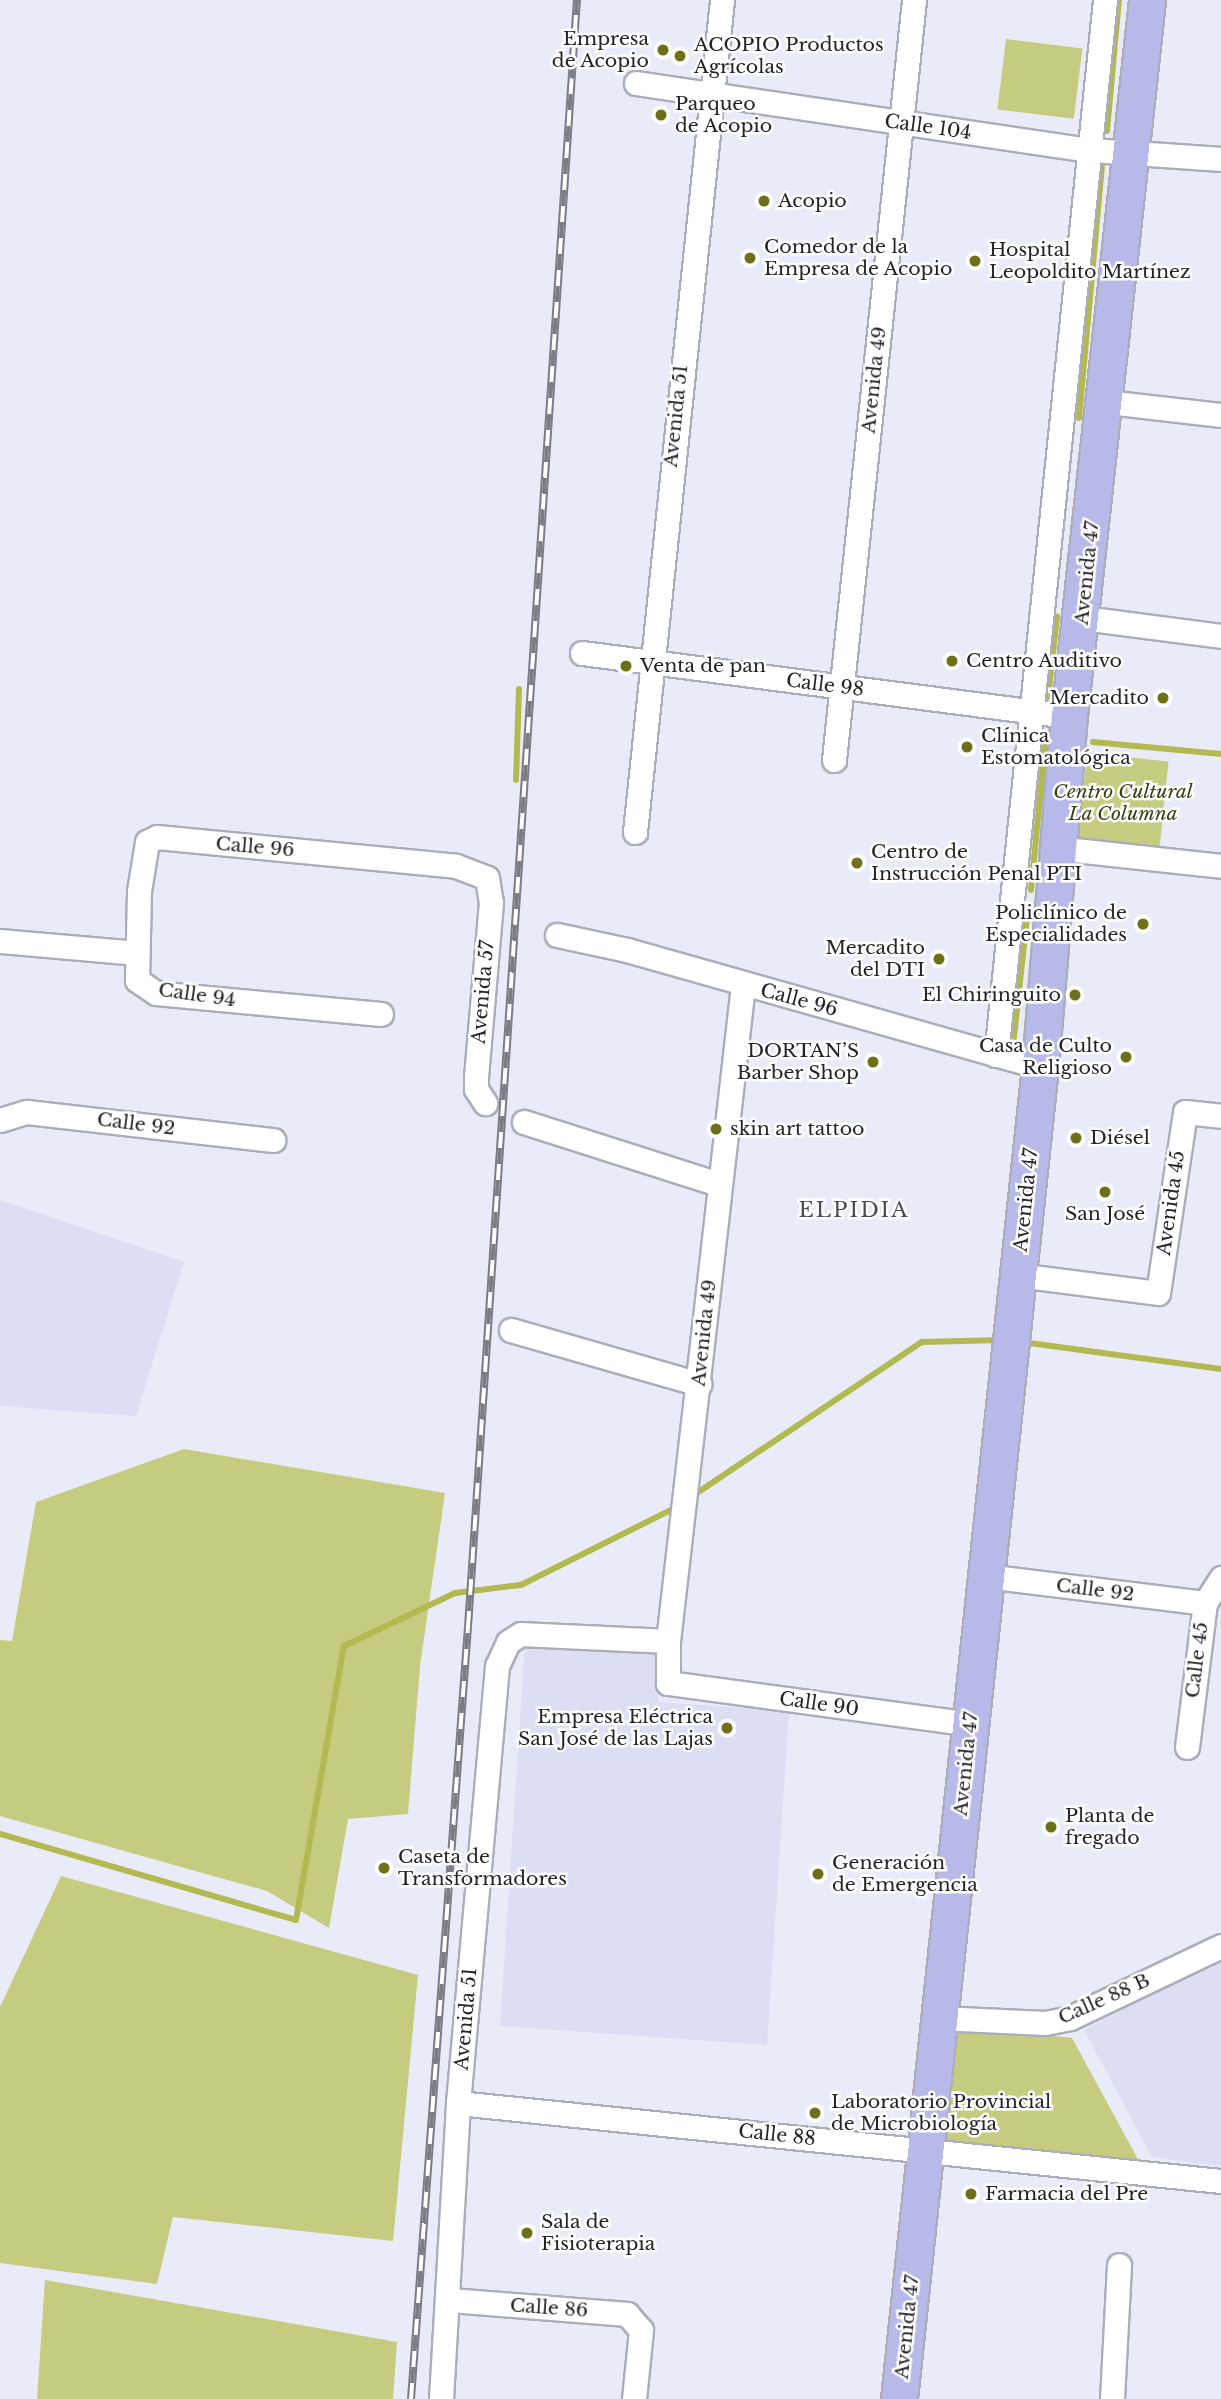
<!DOCTYPE html>
<html>
<head>
<meta charset="utf-8">
<style>
  body { margin:0 }
  #map { position:relative; width:1221px; height:2399px; overflow:hidden; background:#e9ebf9; font-family:"Libre Baskerville",serif }
  div>[style] { position:absolute }
  [style*='--x'] { left:calc(var(--x)*1px); top:calc(var(--y)*1px); width:calc(var(--w)*1px); rotate:calc(var(--a)*1deg) }
  .built>* { inset:0; background:#dcdff4 }
  .green>* { inset:0; background:#c5cc7f; transform-origin:0 0 }
  .stream>* { height:6px; margin:-3px; padding:0 3px; transform-origin:3px; border-radius:3px; background:#b3b951 }
  .roads { filter:drop-shadow(2px 0 #abadba) drop-shadow(-2px 0 #abadba) drop-shadow(0 2px #abadba) drop-shadow(0 -2px #abadba) }
  .street>* { height:23px; margin:-11.5px; padding:0 11.5px; transform-origin:11.5px; border-radius:11.5px; background:#fff }
  .primary>* { height:35px; margin:-17.5px; padding:0 17.5px; transform-origin:17.5px; border-radius:17.5px; background:#b7bae8 }
  .rail>* { height:8px; margin-top:-4px; transform-origin:0; background:repeating-linear-gradient(90deg,#fff 0 16px,#7b7c85 0 32px); box-sizing:border-box; border-block:2px solid #7b7c85 }
  .dots>* { width:19px; height:19px; translate:-50% -50%; box-sizing:border-box; border:4px solid #fff; border-radius:50% }
  span { translate:-50% -50%; white-space:nowrap; text-align:center; line-height:1.15; -webkit-text-stroke:5px #fff; paint-order:stroke }
  .poi-label { font-size:19px; color:#232429 }
  .right { translate:-100% -50%; text-align:right }
  .left { translate:0 -50%; text-align:left }
  .street-label { font-size:19px; color:#232429 }
  .park-label { font-size:19px; color:#3b3d12; font-style:italic }
  .neighbourhood-label { font-size:21px; color:#494b56; letter-spacing:2px }
</style>
</head>
<body>
<div id="map">
  <div class="built">
    <div style="clip-path:polygon(0 1200px,184px 1262px,136px 1416px,0 1406px)"></div>
    <div style="clip-path:polygon(525px 1642px,661px 1652px,658px 1702px,789px 1711px,767px 2045px,500px 2026px)"></div>
    <div style="clip-path:polygon(1221px 1957px,1221px 2166px,1152px 2157px,1084px 2030px)"></div>
  </div>
  <div class="green">
    <div style="left:1006px;top:39px;width:77px;height:71px;rotate:7deg"></div>
    <div style="left:1087px;top:753px;width:82px;height:91px;rotate:6deg"></div>
    <div style="clip-path:polygon(184px 1449px,445px 1493px,420px 1666px,408px 1814px,348px 1819px,329px 1928px,267px 1891px,0 1816px,0 1640px,12px 1641px,36px 1502px)"></div>
    <div style="clip-path:polygon(61px 1876px,418px 1975px,393px 2241px,173px 2217px,157px 2284px,0 2263px,0 2007px)"></div>
    <div style="clip-path:polygon(953px 2024px,1072px 2038px,1140px 2163px,940px 2140px)"></div>
    <div style="clip-path:polygon(45px 2280px,397px 2342px,393px 2399px,37px 2399px)"></div>
  </div>
  <div class="stream">
    <div style="--x:1107;--y:131;--w:132;--a:-84.8"></div>
    <div style="--x:1079;--y:418;--w:253;--a:-84.8"></div>
    <div style="--x:1048;--y:697;--w:81;--a:-83.6"></div>
    <div style="--x:1093;--y:742;--w:129;--a:5.4"></div>
    <div style="--x:516;--y:780;--w:91;--a:-88.1"></div>
    <div style="--x:1031;--y:890;--w:157;--a:-84.5"></div>
    <div style="--x:1013;--y:1046;--w:129;--a:-83.8"></div>
    <div style="--x:1022;--y:1342;--w:201;--a:7.7"></div>
    <div style="--x:691;--y:1497;--w:278;--a:-33.9"></div>
    <div style="--x:922;--y:1342;--w:79;--a:-1.5"></div>
    <div style="--x:0;--y:1834;--w:308;--a:16.2"></div>
    <div style="--x:296;--y:1920;--w:278;--a:-80.1"></div>
    <div style="--x:344;--y:1646;--w:123;--a:-25.5"></div>
    <div style="--x:455;--y:1593;--w:66;--a:-6.9"></div>
    <div style="--x:521;--y:1585;--w:174;--a:-26.6"></div>
  </div>
  <div class="roads">
    <div class="street">
      <div style="--x:636;--y:83;--w:461;--a:8.4"></div>
      <div style="--x:1092;--y:150;--w:129;--a:4"></div>
      <div style="--x:1107;--y:402;--w:115;--a:6.5"></div>
      <div style="--x:1083;--y:618;--w:139;--a:7.4"></div>
      <div style="--x:582;--y:653;--w:491;--a:7.4"></div>
      <div style="--x:834;--y:760;--w:764;--a:-83.99"></div>
      <div style="--x:635;--y:832;--w:837;--a:-84.03"></div>
      <div style="--x:1056;--y:848;--w:166;--a:6.2"></div>
      <div style="--x:557;--y:935;--w:72;--a:12.1"></div>
      <div style="--x:627;--y:950;--w:429;--a:15.8"></div>
      <div style="--x:0;--y:941;--w:138;--a:5"></div>
      <div style="--x:743;--y:985;--w:660;--a:96.52"></div>
      <div style="--x:668;--y:1641;--w:42;--a:90"></div>
      <div style="--x:668;--y:1683;--w:305;--a:7.7"></div>
      <div style="--x:381;--y:1014;--w:226;--a:-174.7"></div>
      <div style="--x:156;--y:993;--w:23;--a:-146"></div>
      <div style="--x:137;--y:980;--w:89;--a:-88.7"></div>
      <div style="--x:139;--y:891;--w:50;--a:-80.7"></div>
      <div style="--x:147;--y:842;--w:11;--a:-27"></div>
      <div style="--x:157;--y:837;--w:300;--a:5.5"></div>
      <div style="--x:456;--y:866;--w:33;--a:21"></div>
      <div style="--x:487;--y:878;--w:24;--a:81"></div>
      <div style="--x:491;--y:902;--w:175;--a:94.9"></div>
      <div style="--x:476;--y:1076;--w:13;--a:90"></div>
      <div style="--x:476;--y:1089;--w:17;--a:57"></div>
      <div style="--x:996;--y:1055;--w:1061;--a:-84.1"></div>
      <div style="--x:0;--y:1120;--w:28;--a:-17"></div>
      <div style="--x:27;--y:1112;--w:248;--a:6.5"></div>
      <div style="--x:524;--y:1122;--w:204;--a:17.7"></div>
      <div style="--x:1018;--y:1275;--w:141;--a:7.3"></div>
      <div style="--x:1158;--y:1293;--w:183;--a:-81.5"></div>
      <div style="--x:1185;--y:1112;--w:36;--a:6"></div>
      <div style="--x:511;--y:1330;--w:196;--a:16"></div>
      <div style="--x:986;--y:1576;--w:221;--a:7"></div>
      <div style="--x:1187;--y:1747;--w:145;--a:-82.9"></div>
      <div style="--x:1205;--y:1603;--w:30;--a:-57"></div>
      <div style="--x:939;--y:2018;--w:106;--a:2.7"></div>
      <div style="--x:1045;--y:2023;--w:25;--a:-11"></div>
      <div style="--x:1070;--y:2018;--w:167;--a:-25.5"></div>
      <div style="--x:458;--y:2103;--w:767;--a:5.84"></div>
      <div style="--x:450;--y:2300;--w:178;--a:4.5"></div>
      <div style="--x:627;--y:2314;--w:21;--a:49"></div>
      <div style="--x:641;--y:2330;--w:69;--a:95.8"></div>
      <div style="--x:441;--y:2399;--w:296;--a:-86.7"></div>
      <div style="--x:458;--y:2103;--w:439;--a:-84.9"></div>
      <div style="--x:497;--y:1666;--w:26;--a:-65"></div>
      <div style="--x:508;--y:1642;--w:15;--a:-32"></div>
      <div style="--x:521;--y:1634;--w:147;--a:2.7"></div>
      <div style="--x:1112;--y:2399;--w:134;--a:-87"></div>
    </div>
    <div class="primary">
      <div style="--x:899;--y:2399;--w:1339;--a:-83.96"></div>
      <div style="--x:1040;--y:1067;--w:352;--a:-85.3"></div>
      <div style="--x:1069;--y:716;--w:720;--a:-83.78"></div>
    </div>
  </div>
  <div class="rail">
    <div style="--x:411;--y:2399;--w:774;--a:-85.78"></div>
    <div style="--x:468;--y:1627;--w:1631;--a:-86.17"></div>
  </div>
  <div class="dots">
    <div style="left:663px;top:50px;background:#6c7117"></div>
    <div style="left:680px;top:56px;background:#6c7117"></div>
    <div style="left:661px;top:115px;background:#6c7117"></div>
    <div style="left:764px;top:201px;background:#6c7117"></div>
    <div style="left:750px;top:258px;background:#6c7117"></div>
    <div style="left:975px;top:261px;background:#6c7117"></div>
    <div style="left:952px;top:661px;background:#6c7117"></div>
    <div style="left:626px;top:666px;background:#6c7117"></div>
    <div style="left:1163px;top:698px;background:#6c7117"></div>
    <div style="left:967px;top:747px;background:#6c7117"></div>
    <div style="left:857px;top:863px;background:#6c7117"></div>
    <div style="left:1143px;top:924px;background:#6c7117"></div>
    <div style="left:939px;top:959px;background:#6c7117"></div>
    <div style="left:1075px;top:995px;background:#6c7117"></div>
    <div style="left:1126px;top:1057px;background:#6c7117"></div>
    <div style="left:873px;top:1062px;background:#6c7117"></div>
    <div style="left:716px;top:1129px;background:#6c7117"></div>
    <div style="left:1076px;top:1138px;background:#6c7117"></div>
    <div style="left:1105px;top:1192px;background:#6c7117"></div>
    <div style="left:727px;top:1728px;background:#6c7117"></div>
    <div style="left:1051px;top:1827px;background:#6c7117"></div>
    <div style="left:384px;top:1868px;background:#6c7117"></div>
    <div style="left:818px;top:1874px;background:#6c7117"></div>
    <div style="left:815px;top:2113px;background:#6c7117"></div>
    <div style="left:971px;top:2194px;background:#6c7117"></div>
    <div style="left:527px;top:2233px;background:#6c7117"></div>
  </div>
  <div class="poi-label">
    <span class="right" style="left:649px;top:50px">Empresa<br>de Acopio</span>
    <span class="left" style="left:694px;top:56px">ACOPIO Productos<br>Agrícolas</span>
    <span class="left" style="left:675px;top:115px">Parqueo<br>de Acopio</span>
    <span class="left" style="left:778px;top:201px">Acopio</span>
    <span class="left" style="left:764px;top:258px">Comedor de la<br>Empresa de Acopio</span>
    <span class="left" style="left:989px;top:261px">Hospital<br>Leopoldito Martínez</span>
    <span class="left" style="left:966px;top:661px">Centro Auditivo</span>
    <span class="left" style="left:640px;top:666px">Venta de pan</span>
    <span class="right" style="left:1149px;top:698px">Mercadito</span>
    <span class="left" style="left:981px;top:747px">Clínica<br>Estomatológica</span>
    <span class="left" style="left:871px;top:863px">Centro de<br>Instrucción Penal PTI</span>
    <span class="right" style="left:1127px;top:924px">Policlínico de<br>Especialidades</span>
    <span class="right" style="left:925px;top:959px">Mercadito<br>del DTI</span>
    <span class="right" style="left:1061px;top:995px">El Chiringuito</span>
    <span class="right" style="left:1112px;top:1057px">Casa de Culto<br>Religioso</span>
    <span class="right" style="left:859px;top:1062px">DORTAN’S<br>Barber Shop</span>
    <span class="left" style="left:730px;top:1129px">skin art tattoo</span>
    <span class="left" style="left:1090px;top:1138px">Diésel</span>
    <span style="left:1105px;top:1214px">San José</span>
    <span class="right" style="left:713px;top:1728px">Empresa Eléctrica<br>San José de las Lajas</span>
    <span class="left" style="left:1065px;top:1827px">Planta de<br>fregado</span>
    <span class="left" style="left:398px;top:1868px">Caseta de<br>Transformadores</span>
    <span class="left" style="left:832px;top:1874px">Generación<br>de Emergencia</span>
    <span class="left" style="left:831px;top:2113px">Laboratorio Provincial<br>de Microbiología</span>
    <span class="left" style="left:985px;top:2194px">Farmacia del Pre</span>
    <span class="left" style="left:541px;top:2233px">Sala de<br>Fisioterapia</span>
  </div>
  <div class="street-label">
    <span style="left:928px;top:127px;rotate:8deg">Calle 104</span>
    <span style="left:874px;top:380px;rotate:-84deg">Avenida 49</span>
    <span style="left:676px;top:416px;rotate:-84deg">Avenida 51</span>
    <span style="left:1087px;top:573px;rotate:-84deg">Avenida 47</span>
    <span style="left:825px;top:685px;rotate:7deg">Calle 98</span>
    <span style="left:255px;top:847px;rotate:5deg">Calle 96</span>
    <span style="left:483px;top:992px;rotate:-85deg">Avenida 57</span>
    <span style="left:197px;top:995px;rotate:8deg">Calle 94</span>
    <span style="left:799px;top:1000px;rotate:15deg">Calle 96</span>
    <span style="left:136px;top:1124px;rotate:7deg">Calle 92</span>
    <span style="left:1026px;top:1200px;rotate:-84deg">Avenida 47</span>
    <span style="left:1171px;top:1203px;rotate:-82deg">Avenida 45</span>
    <span style="left:704px;top:1333px;rotate:-84deg">Avenida 49</span>
    <span style="left:1095px;top:1590px;rotate:7deg">Calle 92</span>
    <span style="left:1197px;top:1660px;rotate:-83deg">Calle 45</span>
    <span style="left:819px;top:1704px;rotate:8deg">Calle 90</span>
    <span style="left:966px;top:1764px;rotate:-84deg">Avenida 47</span>
    <span style="left:1104px;top:1999px;rotate:-24deg">Calle 88 B</span>
    <span style="left:466px;top:2019px;rotate:-85deg">Avenida 51</span>
    <span style="left:777px;top:2135px;rotate:6deg">Calle 88</span>
    <span style="left:549px;top:2308px;rotate:4deg">Calle 86</span>
    <span style="left:907px;top:2327px;rotate:-84deg">Avenida 47</span>
  </div>
  <div class="park-label">
    <span style="left:1123px;top:803px">Centro Cultural<br>La Columna</span>
  </div>
  <div class="neighbourhood-label">
    <span style="left:854px;top:1210px">ELPIDIA</span>
  </div>
</div>
</body>
</html>
